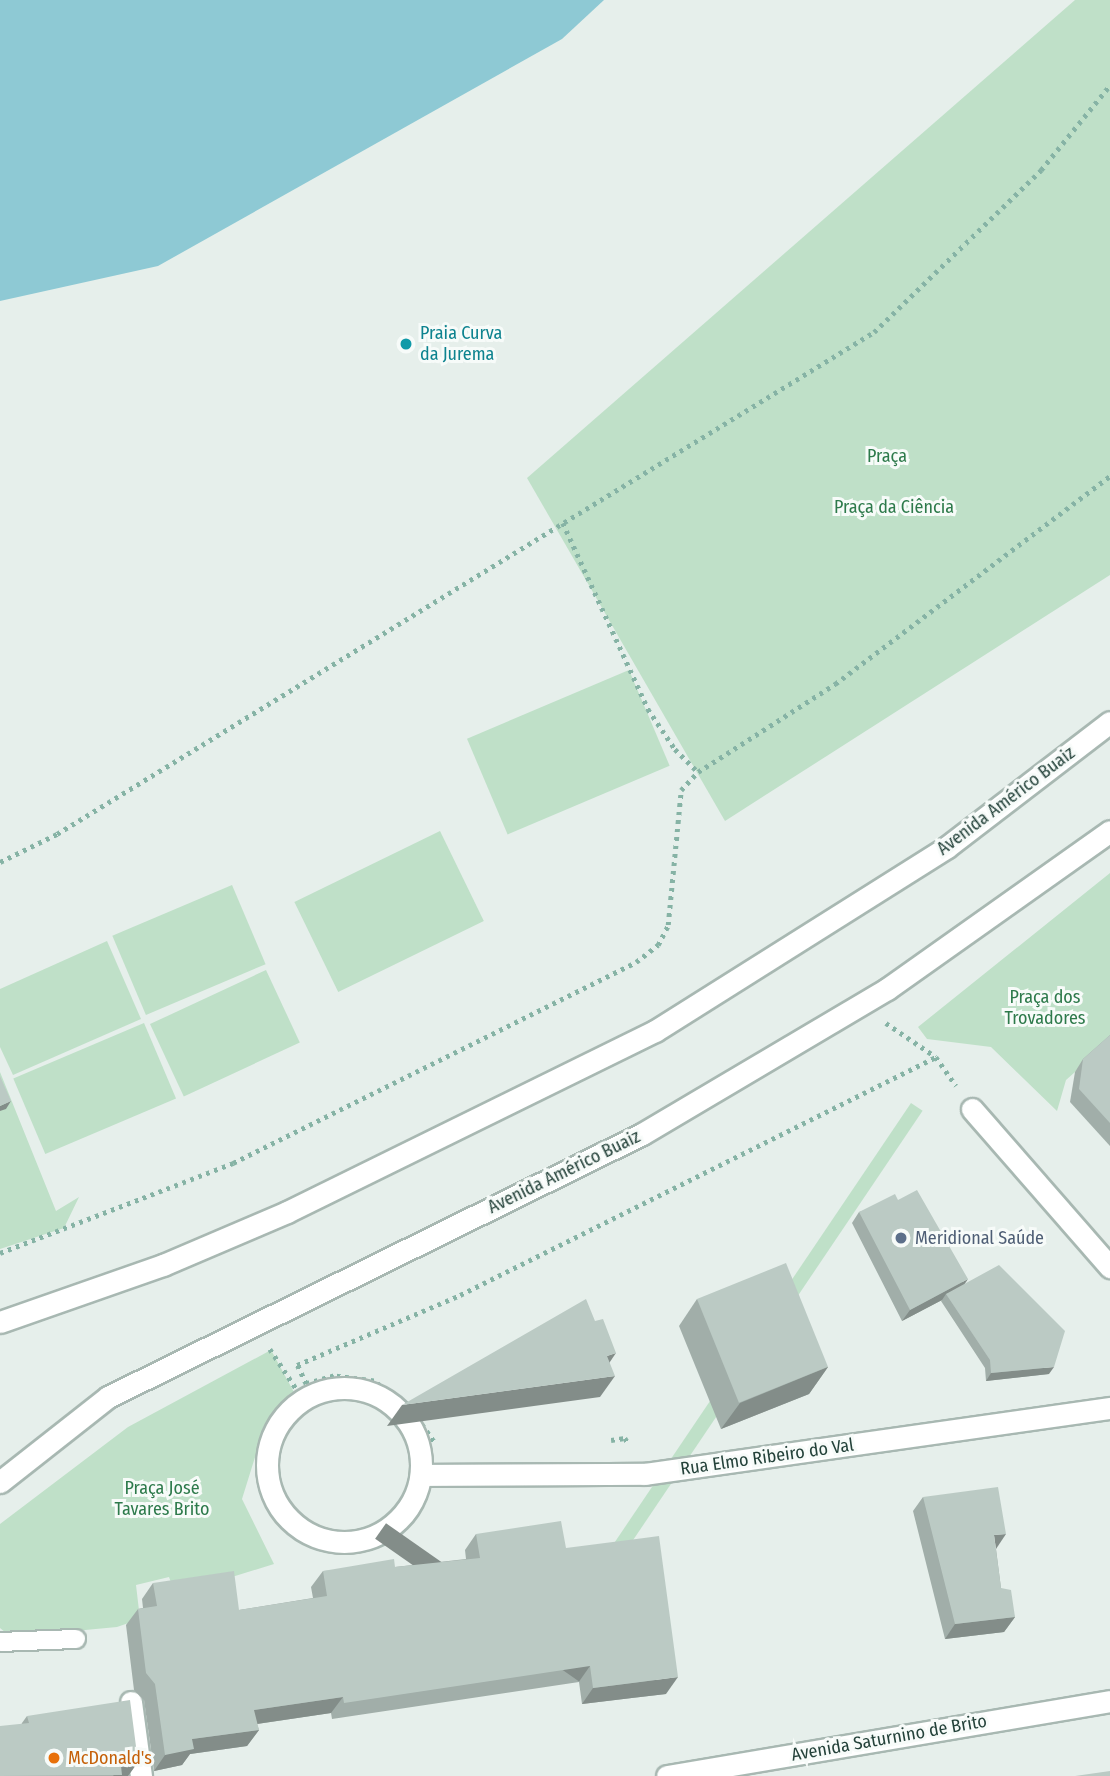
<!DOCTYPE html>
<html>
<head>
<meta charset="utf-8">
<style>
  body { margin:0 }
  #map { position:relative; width:1110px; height:1776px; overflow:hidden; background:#e6efeb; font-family:"Fira Sans Condensed",sans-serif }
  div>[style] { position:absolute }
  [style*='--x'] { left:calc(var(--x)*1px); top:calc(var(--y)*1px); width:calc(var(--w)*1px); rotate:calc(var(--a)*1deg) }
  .green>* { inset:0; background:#bfe0c8; transform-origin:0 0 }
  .water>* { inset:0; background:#8ec9d4 }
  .path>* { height:4.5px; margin-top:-2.25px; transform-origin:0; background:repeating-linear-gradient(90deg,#86b3a5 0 3.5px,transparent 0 8.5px) }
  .roads { filter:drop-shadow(2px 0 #a8b8b2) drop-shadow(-2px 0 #a8b8b2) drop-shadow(0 2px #a8b8b2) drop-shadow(0 -2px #a8b8b2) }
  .service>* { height:18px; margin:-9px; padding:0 9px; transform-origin:9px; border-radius:9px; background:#fff }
  .minor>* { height:21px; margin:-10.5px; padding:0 10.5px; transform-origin:10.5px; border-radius:10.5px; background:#fff }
  .minor>.ring { margin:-10.5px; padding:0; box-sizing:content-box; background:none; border:21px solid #fff; border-radius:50% }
  .secondary>* { height:21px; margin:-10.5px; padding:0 10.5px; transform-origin:10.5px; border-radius:10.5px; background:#fff }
  .wall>* { inset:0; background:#a1aea9 }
  .shaded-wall>* { inset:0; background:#838d89; transform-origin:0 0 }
  .building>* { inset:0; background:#bbcac4; transform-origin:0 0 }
  .dots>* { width:19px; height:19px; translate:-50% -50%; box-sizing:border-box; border:4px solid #f7fbf9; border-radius:50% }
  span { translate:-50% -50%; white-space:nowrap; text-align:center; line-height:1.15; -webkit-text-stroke:6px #f7fbf9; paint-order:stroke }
  .culture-label { font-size:18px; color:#0d838f }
  .left { translate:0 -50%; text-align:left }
  .park-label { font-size:18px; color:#2d7a4b }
  .street-label { font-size:18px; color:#24423a }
  .service-label { font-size:18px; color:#4e5e75 }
  .food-label { font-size:18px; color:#c56008 }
</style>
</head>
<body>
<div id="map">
  <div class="green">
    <div style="clip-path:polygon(1075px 0,1110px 0,1110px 575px,725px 821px,527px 478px)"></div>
    <div style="left:629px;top:670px;width:104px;height:176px;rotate:67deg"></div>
    <div style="left:440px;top:831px;width:100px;height:162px;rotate:64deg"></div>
    <div style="clip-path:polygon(1110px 873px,1110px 1041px,1066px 1080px,1057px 1111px,991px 1047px,927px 1039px,918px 1027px)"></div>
    <div style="left:232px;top:885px;width:86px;height:130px;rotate:67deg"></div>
    <div style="clip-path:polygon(107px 941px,141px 1019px,13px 1075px,0 1047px,0 989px)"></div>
    <div style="left:266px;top:970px;width:80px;height:128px;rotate:65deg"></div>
    <div style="left:144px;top:1023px;width:82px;height:142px;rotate:67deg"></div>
    <div style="clip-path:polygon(0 1072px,56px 1211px,79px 1197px,64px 1228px,0 1249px)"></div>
    <div style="left:911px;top:1103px;width:14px;height:544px;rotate:34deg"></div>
    <div style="clip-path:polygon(271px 1350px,295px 1394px,266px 1422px,242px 1499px,274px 1564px,219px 1581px,173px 1588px,169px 1577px,136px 1585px,140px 1619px,117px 1627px,11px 1637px,0 1628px,0 1524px,128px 1427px)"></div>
  </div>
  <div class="water">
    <div style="clip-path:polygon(0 0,604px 0,562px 39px,158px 266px,0 301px)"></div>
  </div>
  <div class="path">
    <div style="--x:563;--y:523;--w:205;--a:65.4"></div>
    <div style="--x:648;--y:709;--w:48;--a:56"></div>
    <div style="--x:675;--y:749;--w:33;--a:45"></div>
    <div style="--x:0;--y:862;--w:64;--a:-26.2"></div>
    <div style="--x:57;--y:834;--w:959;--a:-31.57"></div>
    <div style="--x:874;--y:332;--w:233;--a:-44.1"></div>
    <div style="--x:1041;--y:170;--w:109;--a:-50.9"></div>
    <div style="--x:886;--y:1023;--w:60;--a:34.2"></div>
    <div style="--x:0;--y:1253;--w:250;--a:-21.1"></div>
    <div style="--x:233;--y:1163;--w:450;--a:-26.5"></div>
    <div style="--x:636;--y:962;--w:28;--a:-38"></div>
    <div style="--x:658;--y:945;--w:22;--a:-63"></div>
    <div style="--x:668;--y:925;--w:136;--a:-84.5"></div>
    <div style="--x:681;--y:790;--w:25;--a:-47"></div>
    <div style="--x:698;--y:772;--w:163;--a:-32.7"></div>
    <div style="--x:835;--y:684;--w:345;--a:-37.1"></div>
    <div style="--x:270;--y:1349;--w:60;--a:56.6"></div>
    <div style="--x:406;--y:1407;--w:41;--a:-140.9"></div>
    <div style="--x:374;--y:1381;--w:40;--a:-172.9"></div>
    <div style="--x:334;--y:1376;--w:29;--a:164"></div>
    <div style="--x:306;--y:1384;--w:21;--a:-115"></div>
    <div style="--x:297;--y:1365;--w:177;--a:-23.2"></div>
    <div style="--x:460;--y:1295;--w:532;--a:-26.57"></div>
    <div style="--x:936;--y:1057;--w:35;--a:55"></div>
    <div style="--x:417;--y:1417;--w:33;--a:55"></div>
    <div style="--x:611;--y:1440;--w:14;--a:-8"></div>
    <div style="--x:625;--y:1438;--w:6;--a:59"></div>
  </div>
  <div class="roads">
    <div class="service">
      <div style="--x:0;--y:1642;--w:76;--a:-2.3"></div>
    </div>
    <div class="minor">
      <div style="--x:972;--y:1109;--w:210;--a:48.9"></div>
      <div class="ring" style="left:267px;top:1388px;width:133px;height:133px"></div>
      <div style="--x:421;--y:1475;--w:224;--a:-0.3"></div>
      <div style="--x:645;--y:1474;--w:470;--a:-8.1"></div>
      <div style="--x:131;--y:1702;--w:75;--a:82.3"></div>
      <div style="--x:667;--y:1776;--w:449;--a:-9.6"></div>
    </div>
    <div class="secondary">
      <div style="--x:0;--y:1322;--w:173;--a:-19.3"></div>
      <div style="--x:163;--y:1265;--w:135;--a:-23.1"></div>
      <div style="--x:287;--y:1212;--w:410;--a:-26.2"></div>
      <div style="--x:655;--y:1031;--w:345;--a:-32.2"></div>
      <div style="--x:947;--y:847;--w:205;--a:-37.5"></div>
      <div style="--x:0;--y:1482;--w:137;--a:-38.2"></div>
      <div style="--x:108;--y:1397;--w:595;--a:-26.22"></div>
      <div style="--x:642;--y:1134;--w:285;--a:-30.6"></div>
      <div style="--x:887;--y:989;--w:273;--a:-35.3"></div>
    </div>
  </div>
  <div class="wall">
    <div style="clip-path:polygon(1110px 1035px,1110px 1146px,1070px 1102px,1075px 1072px,1083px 1059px)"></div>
    <div style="clip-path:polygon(898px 1200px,964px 1284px,1049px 1374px,986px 1381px,985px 1368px,941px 1301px,942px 1300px,902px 1321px,852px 1223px,859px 1212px)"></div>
    <div style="clip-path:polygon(697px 1299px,828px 1367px,809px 1394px,721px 1429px,679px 1326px)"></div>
    <div style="clip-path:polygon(923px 1497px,996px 1549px,1001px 1588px,1015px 1617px,1004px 1632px,945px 1639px,913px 1511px)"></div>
    <div style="clip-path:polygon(476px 1534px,566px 1548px,666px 1694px,582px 1704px,579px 1682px,332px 1719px,331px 1713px,257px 1724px,259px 1730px,247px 1746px,190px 1754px,182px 1765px,154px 1771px,144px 1700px,134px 1690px,126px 1625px,138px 1609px,143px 1608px,142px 1599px,153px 1583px,239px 1610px,313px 1598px,311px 1587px,323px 1571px,395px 1567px,466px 1559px,465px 1550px)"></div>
    <div style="clip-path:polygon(27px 1716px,138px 1762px,128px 1776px,0 1776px,22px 1723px)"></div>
  </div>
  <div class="shaded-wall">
    <div style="clip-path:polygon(11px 1101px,6px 1109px,0 1111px,0 1106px)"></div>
    <div style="clip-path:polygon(968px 1279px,960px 1291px,946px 1294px,942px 1300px,902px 1321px,910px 1310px)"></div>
    <div style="clip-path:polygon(616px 1353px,601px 1375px,607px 1356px)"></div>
    <div style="clip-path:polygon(828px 1367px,809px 1394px,721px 1429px,740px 1403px)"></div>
    <div style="clip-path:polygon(1054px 1367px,1049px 1374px,986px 1381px,991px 1373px)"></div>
    <div style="clip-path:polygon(615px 1376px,600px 1397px,387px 1426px,402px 1405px)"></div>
    <div style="clip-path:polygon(1006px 1534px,996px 1549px,994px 1535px)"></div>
    <div style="clip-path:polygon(1015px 1617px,1004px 1632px,945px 1639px,955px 1624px)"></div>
    <div style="left:590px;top:1666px;width:19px;height:249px;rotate:125deg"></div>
    <div style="clip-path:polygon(678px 1677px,666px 1694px,582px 1704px,593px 1688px)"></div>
    <div style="clip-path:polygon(343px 1697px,331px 1713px,243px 1726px,254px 1710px)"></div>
    <div style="clip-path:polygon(259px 1730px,247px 1746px,190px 1754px,182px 1765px,154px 1771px,165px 1755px,192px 1739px)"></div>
    <div style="clip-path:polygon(138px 1762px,128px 1776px,113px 1776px,121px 1766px)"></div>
  </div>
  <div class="building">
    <div style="clip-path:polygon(1110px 1035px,1110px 1123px,1079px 1089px,1083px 1059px)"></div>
    <div style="clip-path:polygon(0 1076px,11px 1101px,0 1106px)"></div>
    <div style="clip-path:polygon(917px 1190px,968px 1279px,910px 1310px,859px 1212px,895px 1194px,898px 1200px)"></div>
    <div style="left:786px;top:1263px;width:112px;height:96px;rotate:68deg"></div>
    <div style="clip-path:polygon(999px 1265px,1065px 1331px,1054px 1367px,991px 1373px,990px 1360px,946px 1294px)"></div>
    <div style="clip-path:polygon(586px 1299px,595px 1321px,603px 1319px,616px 1353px,607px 1356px,615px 1376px,402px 1405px)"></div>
    <div style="clip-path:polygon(998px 1487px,1006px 1534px,994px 1535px,1001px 1588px,1011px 1590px,1015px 1617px,955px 1624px,923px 1497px)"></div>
    <div style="clip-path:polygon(561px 1521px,566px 1548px,659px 1536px,678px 1677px,593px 1688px,590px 1666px,344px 1703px,343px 1697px,254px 1710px,259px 1730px,192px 1739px,194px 1749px,165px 1755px,155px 1684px,146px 1673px,138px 1609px,157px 1606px,153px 1583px,234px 1571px,239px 1610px,327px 1596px,323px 1571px,394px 1559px,395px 1567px,480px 1558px,476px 1534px)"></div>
    <div style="clip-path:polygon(130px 1700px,138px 1762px,121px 1766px,122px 1775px,0 1776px,0 1726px,29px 1723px,27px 1716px)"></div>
    <div style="clip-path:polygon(1110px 1771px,1110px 1776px,1075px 1776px)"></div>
  </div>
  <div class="dots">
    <div style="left:406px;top:344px;background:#0f9aa8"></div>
    <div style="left:901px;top:1238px;background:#5c6f8a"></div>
    <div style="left:54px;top:1758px;background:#e8710a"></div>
  </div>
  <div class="culture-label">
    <span class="left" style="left:420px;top:344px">Praia Curva<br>da Jurema</span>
  </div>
  <div class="park-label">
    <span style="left:887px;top:456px">Praça</span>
    <span style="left:894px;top:507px">Praça da Ciência</span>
    <span style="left:1045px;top:1008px">Praça dos<br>Trovadores</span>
    <span style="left:162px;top:1499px">Praça José<br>Tavares Brito</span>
  </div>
  <div class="street-label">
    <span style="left:1006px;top:801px;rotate:-37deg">Avenida Américo Buaiz</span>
    <span style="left:564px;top:1172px;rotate:-26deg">Avenida Américo Buaiz</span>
    <span style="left:767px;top:1457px;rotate:-8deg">Rua Elmo Ribeiro do Val</span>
    <span style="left:889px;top:1738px;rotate:-10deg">Avenida Saturnino de Brito</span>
  </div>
  <div class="service-label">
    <span class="left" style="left:915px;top:1238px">Meridional Saúde</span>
  </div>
  <div class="food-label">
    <span class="left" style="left:68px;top:1758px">McDonald's</span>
  </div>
</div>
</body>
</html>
